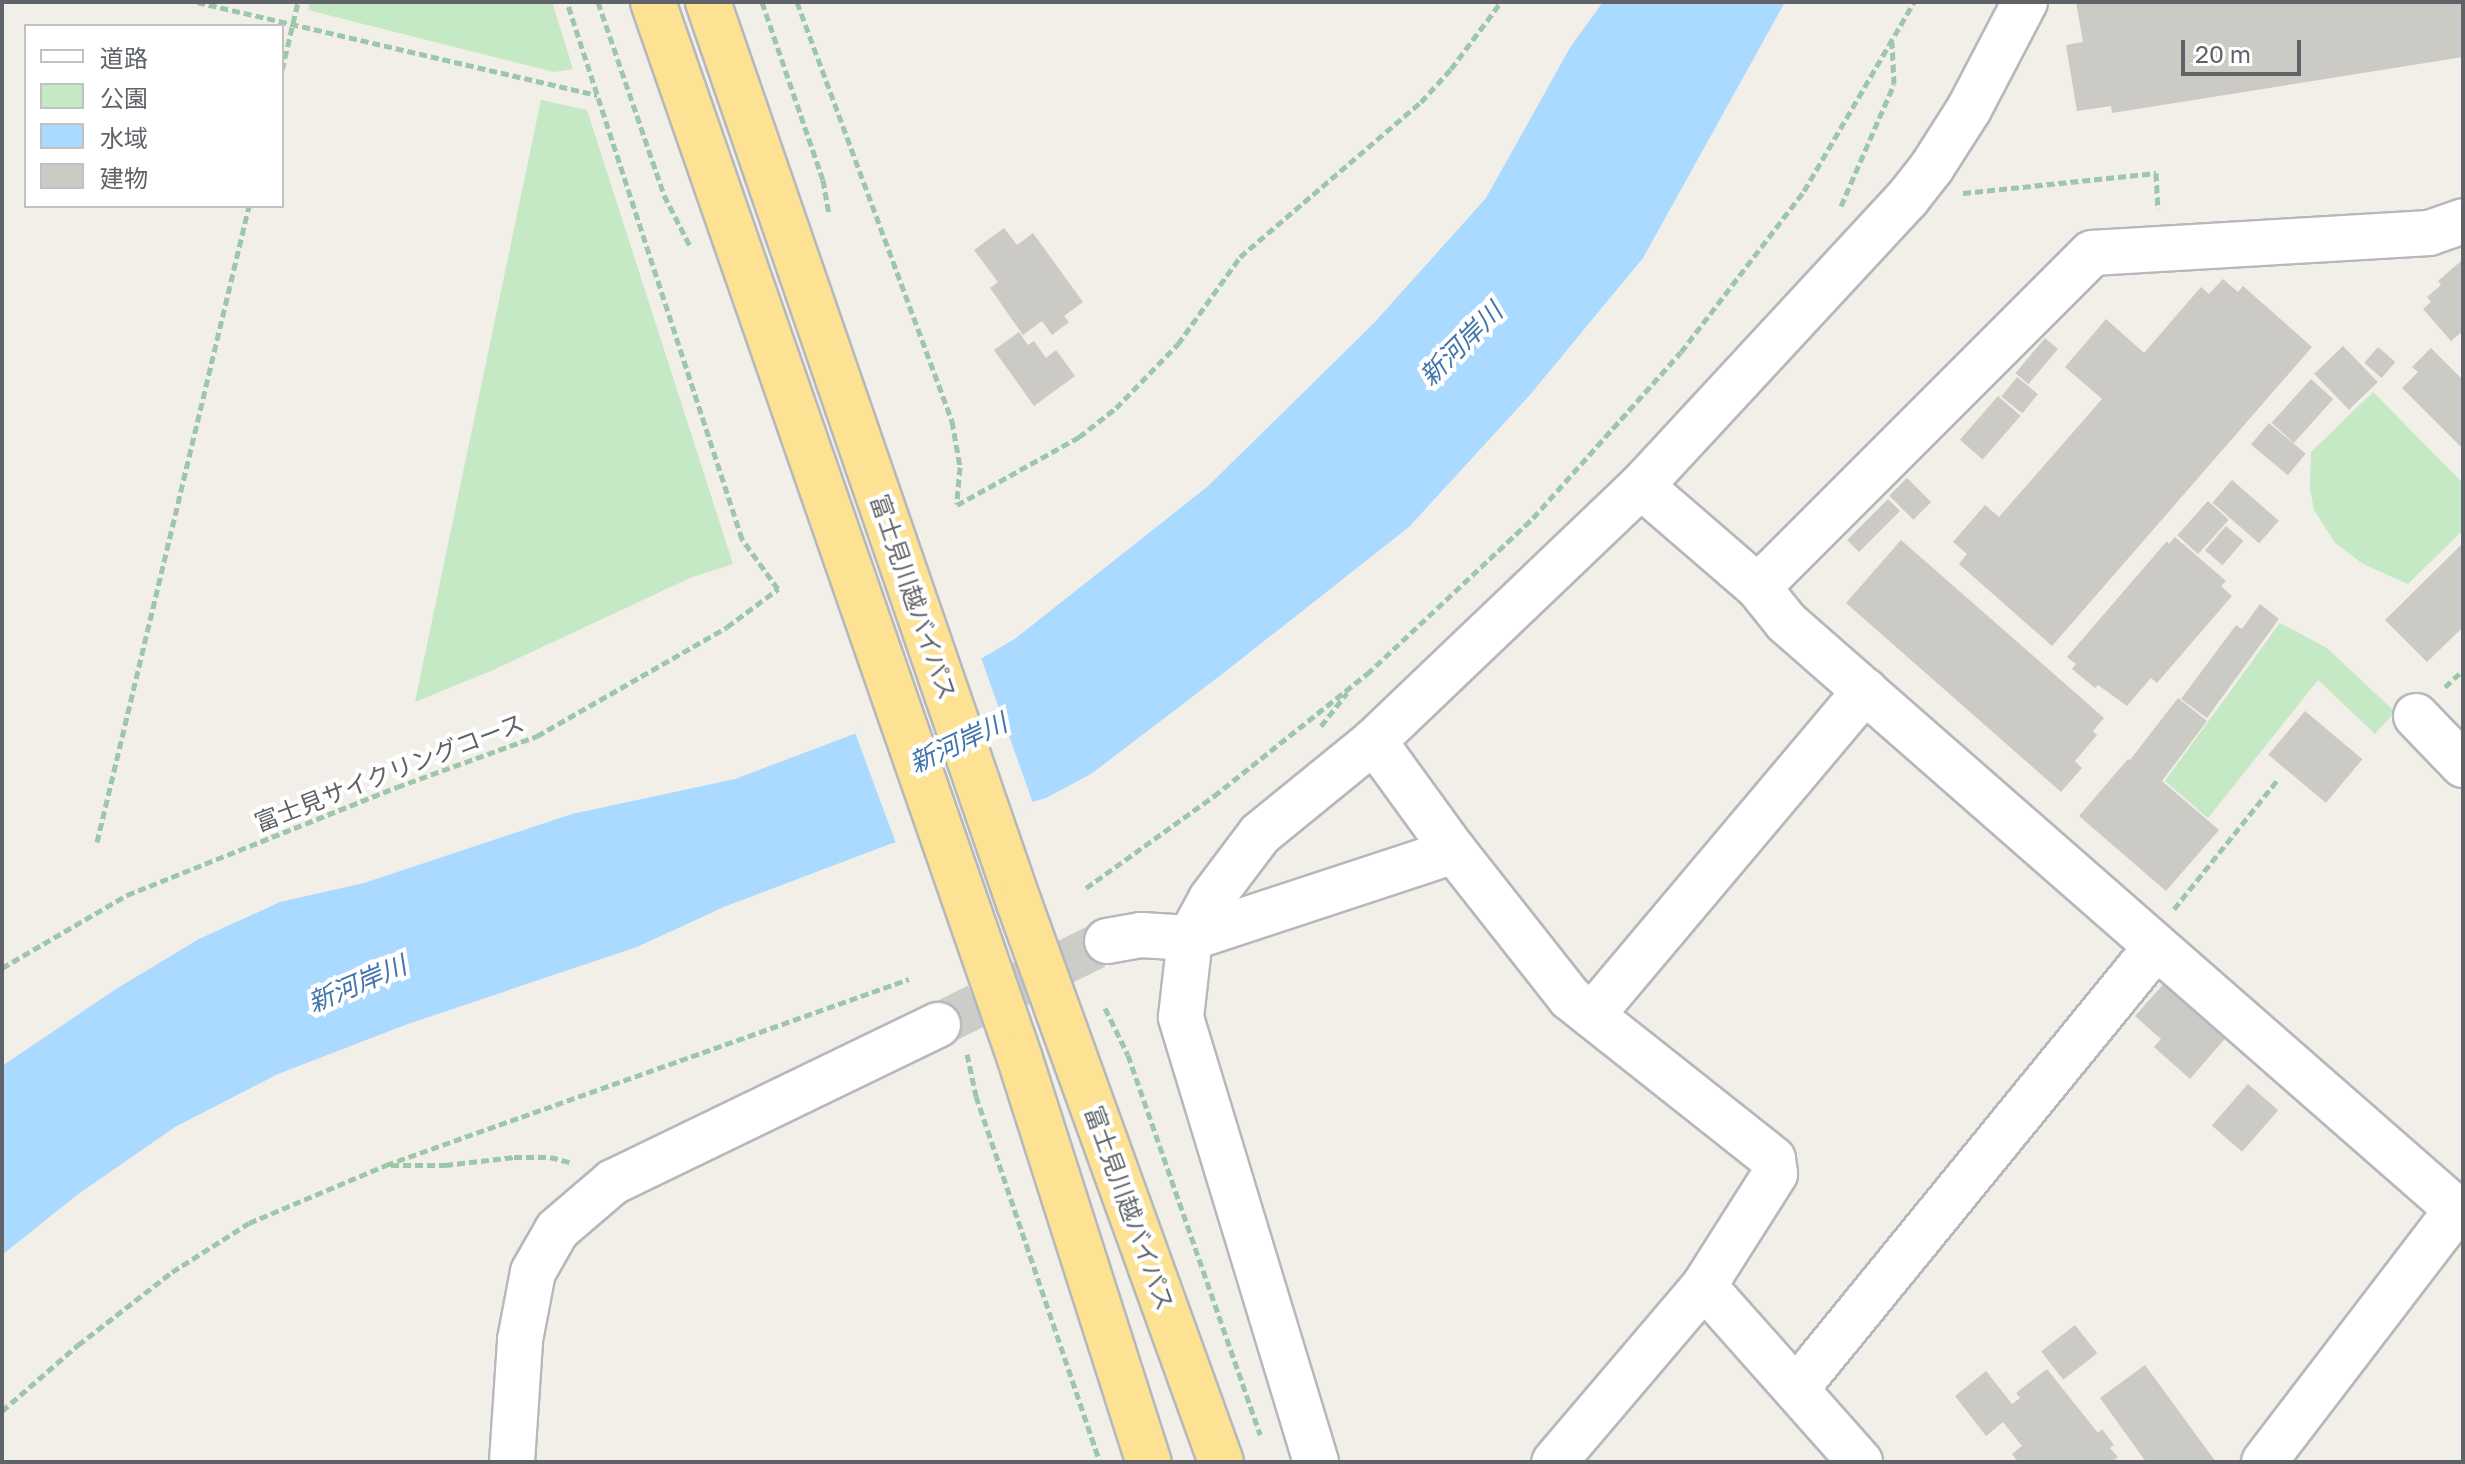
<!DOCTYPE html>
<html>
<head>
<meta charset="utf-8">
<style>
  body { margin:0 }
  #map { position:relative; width:2465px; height:1464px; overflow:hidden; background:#f1efe8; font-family:"Golos Text","Noto Sans JP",sans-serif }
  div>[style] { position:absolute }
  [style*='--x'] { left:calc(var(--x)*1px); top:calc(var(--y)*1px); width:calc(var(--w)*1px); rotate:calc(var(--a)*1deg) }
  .green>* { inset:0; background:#c5e8c5 }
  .water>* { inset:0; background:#aadaff }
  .pier>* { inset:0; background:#f1efe8 }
  .building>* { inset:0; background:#cccac5; transform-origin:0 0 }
  .minor-tunnel>* { height:44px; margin-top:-22px; transform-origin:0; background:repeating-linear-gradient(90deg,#ccccc8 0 44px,transparent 0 66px) }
  .path>* { height:5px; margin-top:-2.5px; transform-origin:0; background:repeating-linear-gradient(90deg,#9cc7a9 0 8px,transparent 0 12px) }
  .roads { filter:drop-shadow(2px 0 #b5b8bc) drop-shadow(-2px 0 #b5b8bc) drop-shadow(0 2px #b5b8bc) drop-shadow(0 -2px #b5b8bc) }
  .minor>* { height:44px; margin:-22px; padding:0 22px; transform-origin:22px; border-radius:22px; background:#fff }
  .highway>* { height:44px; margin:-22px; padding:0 22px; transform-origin:22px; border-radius:22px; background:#fde293 }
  span { translate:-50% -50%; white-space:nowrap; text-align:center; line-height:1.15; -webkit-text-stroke:8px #fff; paint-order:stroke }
  .street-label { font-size:24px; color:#5f6368 }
  .water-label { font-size:26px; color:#4174aa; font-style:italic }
  .frame { position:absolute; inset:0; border:4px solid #5f6368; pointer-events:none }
  .legend { position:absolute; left:24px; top:24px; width:260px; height:184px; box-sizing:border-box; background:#fff; border:2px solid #bfc1c3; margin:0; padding:10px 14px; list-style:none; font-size:24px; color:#5f6368 }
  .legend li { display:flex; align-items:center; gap:16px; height:40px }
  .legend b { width:40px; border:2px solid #bfc1c3 }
  .scale { position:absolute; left:2181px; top:40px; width:120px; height:36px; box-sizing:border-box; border:4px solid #5f6368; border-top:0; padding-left:10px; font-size:24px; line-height:28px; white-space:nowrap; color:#5f6368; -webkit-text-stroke:6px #fff; paint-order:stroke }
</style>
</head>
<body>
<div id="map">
  <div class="green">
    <div style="clip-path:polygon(310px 2px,552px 2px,573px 69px,554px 72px,308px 10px)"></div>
    <div style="clip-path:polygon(541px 100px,587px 110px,733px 564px,690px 578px,493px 670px,415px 702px)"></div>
    <div style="clip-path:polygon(2373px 392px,2463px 483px,2463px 530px,2408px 584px,2363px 564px,2335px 543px,2314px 510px,2310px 489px,2311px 452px)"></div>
    <div style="clip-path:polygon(2280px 623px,2327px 648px,2395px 712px,2375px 734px,2318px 680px,2208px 818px,2165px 781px)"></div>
  </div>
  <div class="water">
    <div style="clip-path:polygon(1603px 2px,1785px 2px,1643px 258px,1529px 396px,1409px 527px,1221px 675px,1091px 774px,1046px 798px,890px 844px,726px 906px,637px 947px,405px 1025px,278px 1074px,175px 1127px,77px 1195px,2px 1255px,2px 1066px,116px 989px,199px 939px,280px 902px,364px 883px,572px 814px,735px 779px,854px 734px,1016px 638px,1207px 487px,1374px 323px,1486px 198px,1571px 46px)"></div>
  </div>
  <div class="pier">
    <div style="clip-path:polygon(980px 655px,1034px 806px,897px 846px,854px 730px)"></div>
  </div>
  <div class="building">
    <div style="clip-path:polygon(2076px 2px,2463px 2px,2463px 57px,2112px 113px,2111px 106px,2077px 111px,2066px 45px,2083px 42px)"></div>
    <div style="clip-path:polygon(1004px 228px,1017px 245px,1033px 233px,1083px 302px,1064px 316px,1069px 322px,1052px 335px,1042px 321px,1023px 335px,990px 288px,998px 282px,974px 250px)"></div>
    <div style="clip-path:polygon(2461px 261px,2463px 331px,2451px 341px,2423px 309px,2431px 302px,2427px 297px,2441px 285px,2438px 281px)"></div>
    <div style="clip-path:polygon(2223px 279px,2238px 292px,2243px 286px,2312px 347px,2052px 646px,1959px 564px,1967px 554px,1953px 542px,1985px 505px,1999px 517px,2102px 399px,2065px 367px,2106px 319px,2144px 353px,2201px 287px,2209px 294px)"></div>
    <div style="clip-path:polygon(1019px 332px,1028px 345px,1034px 341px,1046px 358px,1056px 350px,1075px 376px,1034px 406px,994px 350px)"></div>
    <div style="left:2045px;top:338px;width:17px;height:46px;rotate:40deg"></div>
    <div style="left:2343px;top:346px;width:50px;height:40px;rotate:46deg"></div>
    <div style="left:2378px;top:347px;width:23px;height:21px;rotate:41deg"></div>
    <div style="clip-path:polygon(2431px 348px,2463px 380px,2463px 449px,2402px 388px,2418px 372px,2412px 367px)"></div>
    <div style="left:2017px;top:377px;width:27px;height:25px;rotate:39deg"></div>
    <div style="left:2311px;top:379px;width:30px;height:59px;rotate:42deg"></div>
    <div style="left:1998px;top:396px;width:30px;height:58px;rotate:41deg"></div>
    <div style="left:2269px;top:423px;width:48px;height:28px;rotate:40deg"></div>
    <div style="left:1907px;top:478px;width:34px;height:25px;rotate:45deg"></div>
    <div style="left:2232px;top:480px;width:62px;height:30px;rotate:41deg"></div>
    <div style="left:1888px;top:499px;width:17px;height:58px;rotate:45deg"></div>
    <div style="left:2208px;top:501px;width:28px;height:46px;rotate:42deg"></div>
    <div style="left:2226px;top:526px;width:23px;height:32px;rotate:41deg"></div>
    <div style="clip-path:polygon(2175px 537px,2226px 581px,2221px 586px,2232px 596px,2157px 683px,2151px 678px,2127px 706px,2098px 685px,2095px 688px,2072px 669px,2076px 664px,2067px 657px,2167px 541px,2169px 544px)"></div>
    <div style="clip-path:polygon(1901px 540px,2104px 718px,2093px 731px,2097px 735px,2075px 761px,2082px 768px,2061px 792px,1846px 603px)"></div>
    <div style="clip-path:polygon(2463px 543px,2463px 627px,2427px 662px,2385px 620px)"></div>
    <div style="clip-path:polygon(2260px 604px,2279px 619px,2207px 718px,2181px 699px,2236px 625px,2242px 629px)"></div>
    <div style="clip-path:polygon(2178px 698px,2207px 721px,2162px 781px,2219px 830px,2166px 891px,2079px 816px,2128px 759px,2130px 760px)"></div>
    <div style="left:2305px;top:711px;width:75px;height:57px;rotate:40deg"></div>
    <div style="clip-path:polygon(2168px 979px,2229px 1034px,2190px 1079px,2154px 1047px,2161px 1039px,2135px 1016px)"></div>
    <div style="left:2248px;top:1084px;width:40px;height:55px;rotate:41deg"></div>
    <div style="left:2075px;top:1325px;width:36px;height:43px;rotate:52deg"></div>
    <div style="clip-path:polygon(2145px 1365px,2216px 1462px,2146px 1462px,2100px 1398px)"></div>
    <div style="clip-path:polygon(2047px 1369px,2098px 1433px,2102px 1429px,2114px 1445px,2110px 1448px,2118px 1457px,2112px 1462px,2018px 1462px,2012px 1454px,2022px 1446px,2003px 1422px,1986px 1436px,1955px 1396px,1986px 1371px,2012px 1404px,2020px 1398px,2016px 1393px)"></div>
  </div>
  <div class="minor-tunnel">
    <div style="--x:938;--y:1025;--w:189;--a:-26.4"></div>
  </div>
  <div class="path">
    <div style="--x:197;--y:2;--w:411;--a:13.1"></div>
    <div style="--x:598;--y:2;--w:204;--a:71.1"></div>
    <div style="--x:664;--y:195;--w:59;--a:63"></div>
    <div style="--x:762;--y:2;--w:188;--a:71.1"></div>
    <div style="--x:823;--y:180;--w:35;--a:80"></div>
    <div style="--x:797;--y:2;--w:447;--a:69.7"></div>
    <div style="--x:952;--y:421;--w:47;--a:80.1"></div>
    <div style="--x:960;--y:467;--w:37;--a:95"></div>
    <div style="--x:282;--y:70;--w:70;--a:-76.8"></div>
    <div style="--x:1963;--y:193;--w:194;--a:-5.9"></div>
    <div style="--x:2156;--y:173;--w:36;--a:87"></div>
    <div style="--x:1841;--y:206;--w:133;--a:-66.5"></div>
    <div style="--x:1894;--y:84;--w:42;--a:-92.7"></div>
    <div style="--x:957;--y:505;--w:140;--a:-29.1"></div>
    <div style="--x:1079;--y:437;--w:47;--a:-38.1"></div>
    <div style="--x:1116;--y:408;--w:89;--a:-45.9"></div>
    <div style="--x:1178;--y:344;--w:107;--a:-54.5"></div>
    <div style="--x:1240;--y:257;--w:238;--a:-40.6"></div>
    <div style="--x:1421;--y:102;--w:45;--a:-47.7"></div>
    <div style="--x:1451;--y:69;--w:84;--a:-53.3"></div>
    <div style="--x:2445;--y:687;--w:25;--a:-43"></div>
    <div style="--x:1321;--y:726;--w:42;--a:-51.8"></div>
    <div style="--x:97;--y:842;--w:654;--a:-76.56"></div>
    <div style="--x:1086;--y:888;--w:158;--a:-35.7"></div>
    <div style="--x:1214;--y:796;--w:196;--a:-38.6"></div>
    <div style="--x:1367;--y:674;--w:228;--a:-43.2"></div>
    <div style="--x:1533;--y:518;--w:222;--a:-48.3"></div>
    <div style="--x:1681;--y:352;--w:203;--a:-52.6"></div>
    <div style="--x:1804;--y:191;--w:219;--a:-59.8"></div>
    <div style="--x:2174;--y:909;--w:166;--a:-51.3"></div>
    <div style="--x:2;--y:968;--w:145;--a:-30.3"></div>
    <div style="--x:127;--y:895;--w:291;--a:-21.8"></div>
    <div style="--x:397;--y:787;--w:149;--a:-20"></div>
    <div style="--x:537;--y:736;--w:219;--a:-29.8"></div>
    <div style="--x:727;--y:627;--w:64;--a:-36.7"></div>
    <div style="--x:778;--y:589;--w:62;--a:-125.8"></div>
    <div style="--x:742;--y:539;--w:565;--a:-108.05"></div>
    <div style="--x:1105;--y:1008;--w:52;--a:63.9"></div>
    <div style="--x:1128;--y:1055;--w:402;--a:70.8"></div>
    <div style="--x:967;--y:1054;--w:43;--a:77.9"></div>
    <div style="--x:976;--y:1096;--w:386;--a:71.3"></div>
    <div style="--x:391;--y:1165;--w:54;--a:0"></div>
    <div style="--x:445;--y:1165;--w:69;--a:-6.6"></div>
    <div style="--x:514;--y:1157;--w:36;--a:0"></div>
    <div style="--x:550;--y:1157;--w:23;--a:15"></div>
    <div style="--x:2;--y:1411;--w:101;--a:-41"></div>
    <div style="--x:78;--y:1345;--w:119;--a:-37.8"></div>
    <div style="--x:172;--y:1272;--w:91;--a:-32.5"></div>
    <div style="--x:249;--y:1223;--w:149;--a:-22.9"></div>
    <div style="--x:386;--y:1165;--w:555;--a:-19.58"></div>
  </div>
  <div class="roads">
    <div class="minor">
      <div style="--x:1641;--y:486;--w:155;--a:40.8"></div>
      <div style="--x:1758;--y:587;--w:45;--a:51.3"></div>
      <div style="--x:1786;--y:622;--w:900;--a:41.22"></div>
      <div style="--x:1758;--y:587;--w:472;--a:-45"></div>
      <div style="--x:2092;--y:253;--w:338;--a:-3.4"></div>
      <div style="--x:2429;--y:233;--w:36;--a:-19"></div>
      <div style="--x:2416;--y:716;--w:68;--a:46.2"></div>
      <div style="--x:1374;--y:741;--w:136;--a:54"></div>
      <div style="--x:1454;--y:851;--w:187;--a:51.7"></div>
      <div style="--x:1570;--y:998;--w:259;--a:38.4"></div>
      <div style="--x:1773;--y:1159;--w:15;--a:82"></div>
      <div style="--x:1775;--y:1174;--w:133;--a:122.4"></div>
      <div style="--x:1704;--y:1286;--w:231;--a:130.4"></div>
      <div style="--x:1107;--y:941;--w:35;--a:-10"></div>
      <div style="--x:1141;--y:935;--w:49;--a:3.5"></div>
      <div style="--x:1190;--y:938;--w:278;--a:-18.2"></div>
      <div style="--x:1592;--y:1015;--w:424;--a:-49.9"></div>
      <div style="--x:1704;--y:1286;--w:235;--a:48.4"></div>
      <div style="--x:1796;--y:1389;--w:570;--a:-50.84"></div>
      <div style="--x:512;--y:1462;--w:122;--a:-86.2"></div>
      <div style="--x:520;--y:1340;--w:69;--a:-79.2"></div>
      <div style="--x:533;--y:1272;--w:48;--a:-60.3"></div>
      <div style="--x:557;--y:1230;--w:74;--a:-40.6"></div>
      <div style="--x:613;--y:1182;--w:361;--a:-25.8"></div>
      <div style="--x:1316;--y:1462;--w:465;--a:-106.9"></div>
      <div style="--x:1181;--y:1017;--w:80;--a:-83.5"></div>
      <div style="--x:1190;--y:938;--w:44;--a:-61.7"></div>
      <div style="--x:1211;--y:899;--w:81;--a:-53"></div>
      <div style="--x:1260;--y:834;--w:147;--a:-39.2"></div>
      <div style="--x:1374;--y:741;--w:369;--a:-43.7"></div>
      <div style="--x:1641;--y:486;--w:391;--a:-47.2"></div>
      <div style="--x:1907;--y:199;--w:41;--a:-52"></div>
      <div style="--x:1932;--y:167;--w:69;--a:-57.5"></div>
      <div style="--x:1969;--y:109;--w:121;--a:-62.4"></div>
      <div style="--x:2264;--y:1462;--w:317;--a:-52.6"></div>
    </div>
    <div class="highway">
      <div style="--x:653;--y:2;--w:1119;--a:70.85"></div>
      <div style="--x:1020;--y:1059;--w:423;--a:72.3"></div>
      <div style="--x:708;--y:2;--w:953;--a:70.96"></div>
      <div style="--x:1019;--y:903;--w:594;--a:70.13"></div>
    </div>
  </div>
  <div class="street-label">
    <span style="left:914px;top:597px;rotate:71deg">富士見川越バイパス</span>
    <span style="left:389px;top:772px;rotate:-21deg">富士見サイクリングコース</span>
    <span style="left:1130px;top:1208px;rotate:70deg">富士見川越バイパス</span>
  </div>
  <div class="water-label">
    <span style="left:1461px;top:344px;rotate:-45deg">新河岸川</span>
    <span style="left:958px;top:743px;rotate:-25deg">新河岸川</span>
    <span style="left:357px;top:984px;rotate:-23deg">新河岸川</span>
  </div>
  <div class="frame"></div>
  <ul class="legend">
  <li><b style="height:10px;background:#fff"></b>道路</li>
  <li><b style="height:22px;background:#c5e8c5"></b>公園</li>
  <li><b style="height:22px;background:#aadaff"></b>水域</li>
  <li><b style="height:22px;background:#cccac5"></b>建物</li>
  </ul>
  <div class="scale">20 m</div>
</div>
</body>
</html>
